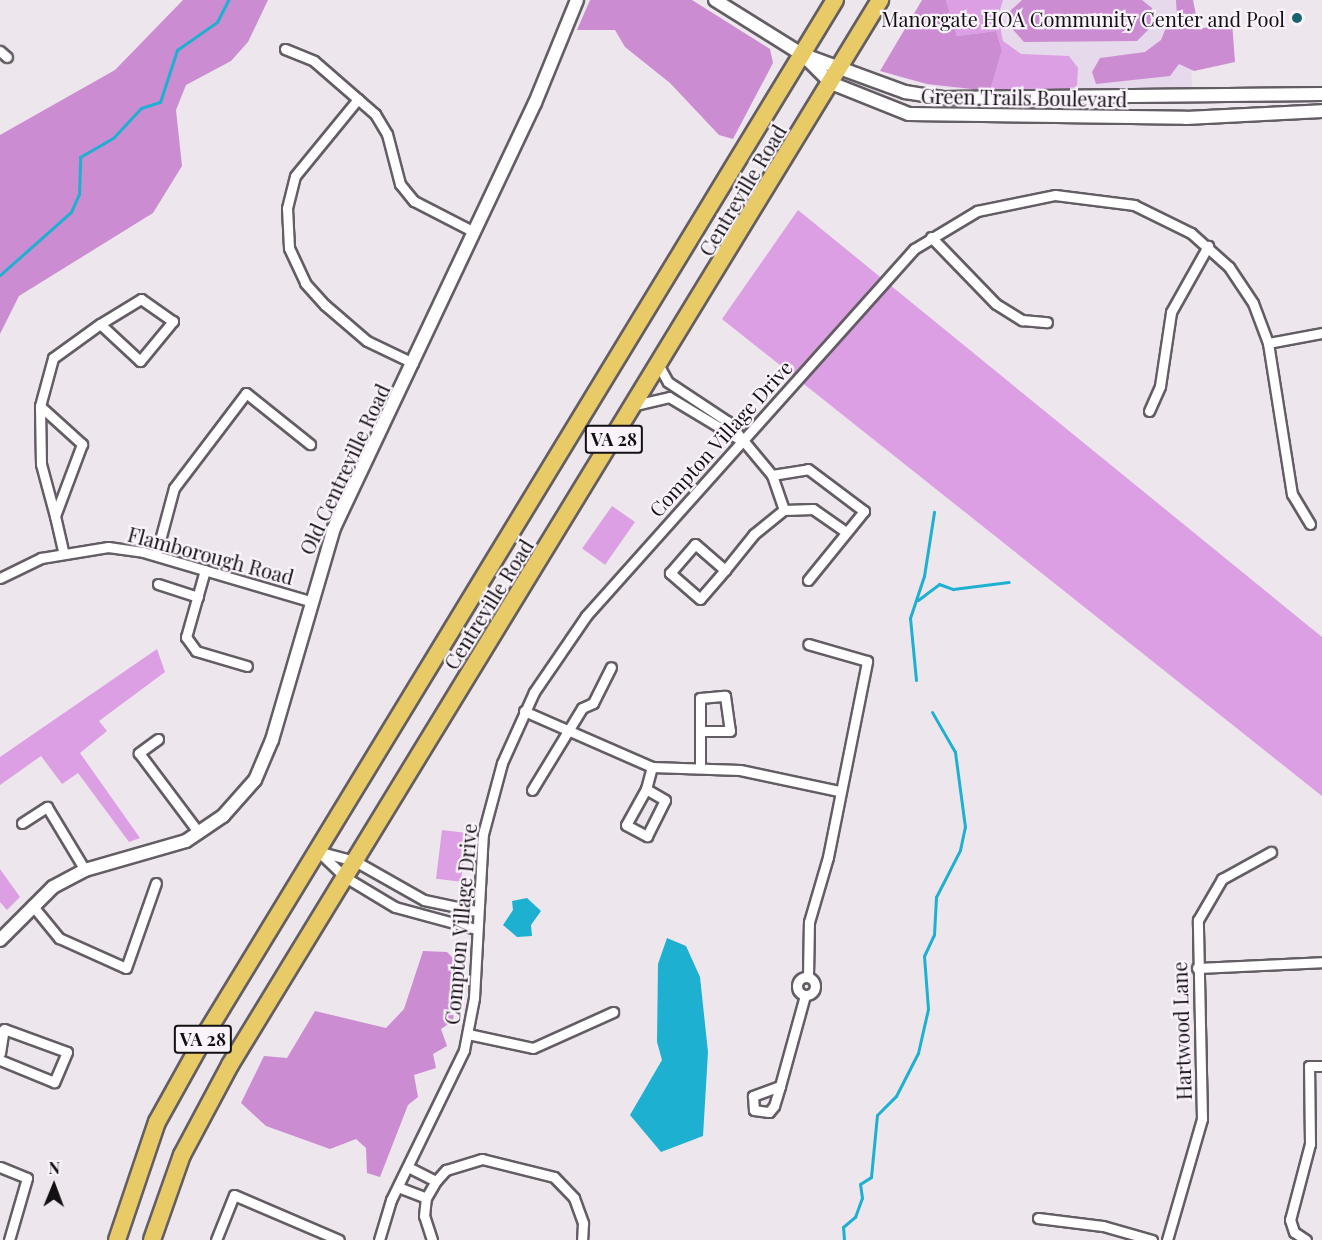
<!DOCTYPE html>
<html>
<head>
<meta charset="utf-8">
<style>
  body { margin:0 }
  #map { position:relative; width:1322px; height:1240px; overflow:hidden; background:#ede6ed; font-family:"Playfair Display",serif }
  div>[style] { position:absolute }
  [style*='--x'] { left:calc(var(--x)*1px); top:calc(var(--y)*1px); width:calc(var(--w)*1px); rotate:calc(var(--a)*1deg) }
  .education>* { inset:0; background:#e7d9ec }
  .green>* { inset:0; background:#dc9fe3; transform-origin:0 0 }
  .forest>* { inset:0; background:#cb8cd2 }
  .water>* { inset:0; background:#1db0d1 }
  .stream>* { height:3px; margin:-1.5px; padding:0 1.5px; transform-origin:1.5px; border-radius:1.5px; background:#1db0d1 }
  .roads { filter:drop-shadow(2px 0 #635d64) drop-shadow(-2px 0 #635d64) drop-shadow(0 2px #635d64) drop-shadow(0 -2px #635d64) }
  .minor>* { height:9px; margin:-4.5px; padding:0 4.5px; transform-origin:4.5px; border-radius:4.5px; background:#fff }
  .minor>.ring { margin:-4.5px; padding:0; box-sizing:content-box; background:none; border:9px solid #fff; border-radius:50% }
  .tertiary>* { height:12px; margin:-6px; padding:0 6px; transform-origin:6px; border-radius:6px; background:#fff }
  .trunk>* { height:16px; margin:-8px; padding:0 8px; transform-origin:8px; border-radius:8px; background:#e8ca67 }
  .dots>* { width:16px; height:16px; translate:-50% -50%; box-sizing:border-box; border:3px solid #faf3fb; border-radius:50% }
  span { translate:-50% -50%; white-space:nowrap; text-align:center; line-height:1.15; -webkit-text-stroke:4.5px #faf3fb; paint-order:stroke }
  .shield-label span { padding:2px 4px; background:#faf3fb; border:2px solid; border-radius:4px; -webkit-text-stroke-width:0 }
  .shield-label { font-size:18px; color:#131013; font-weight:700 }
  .poi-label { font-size:20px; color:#131013 }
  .right { translate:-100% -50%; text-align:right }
  .street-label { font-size:20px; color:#131013 }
  .north { position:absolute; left:24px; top:1156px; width:60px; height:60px; -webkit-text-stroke:4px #faf3fb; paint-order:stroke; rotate:1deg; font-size:16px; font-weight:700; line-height:24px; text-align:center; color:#131013 }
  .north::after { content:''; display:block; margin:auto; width:21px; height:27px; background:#131013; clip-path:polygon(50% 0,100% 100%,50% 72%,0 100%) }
</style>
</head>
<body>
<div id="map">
  <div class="education">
    <div style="clip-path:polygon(923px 0,1190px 0,1192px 91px,1015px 92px,938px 87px,895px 76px)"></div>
  </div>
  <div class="green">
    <div style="clip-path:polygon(946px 0,1003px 0,998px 17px,1003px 41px,1021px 54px,1069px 56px,1078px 68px,1077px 85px,1070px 91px,990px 91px,1002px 50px,996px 31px,957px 36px)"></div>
    <div style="clip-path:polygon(798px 210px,1322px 637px,1322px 796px,722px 319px)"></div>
    <div style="left:612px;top:506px;width:28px;height:52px;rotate:35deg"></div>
    <div style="clip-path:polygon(157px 649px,165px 672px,99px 721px,107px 731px,80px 753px,140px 838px,129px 842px,78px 773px,62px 784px,41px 756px,0 785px,0 757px)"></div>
    <div style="left:442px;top:830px;width:25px;height:49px;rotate:7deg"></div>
    <div style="clip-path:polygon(0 869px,20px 897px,7px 910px,0 902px)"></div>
  </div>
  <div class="forest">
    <div style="clip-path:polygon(183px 0,268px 0,248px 42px,231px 61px,186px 85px,176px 110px,182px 166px,153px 213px,19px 296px,0 334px,0 135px,115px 70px)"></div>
    <div style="clip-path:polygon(590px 0,692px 0,770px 49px,773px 63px,733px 139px,719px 135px,670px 83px,625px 47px,615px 30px,577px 30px)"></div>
    <div style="clip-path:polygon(922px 0,946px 0,957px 36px,996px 31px,1002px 50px,990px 91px,927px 84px,880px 71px)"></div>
    <div style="clip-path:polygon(1022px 0,1142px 0,1152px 8px,1155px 23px,1137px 41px,1024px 42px,1008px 24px,1010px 11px)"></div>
    <div style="clip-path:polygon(1176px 0,1193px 0,1199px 29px,1232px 22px,1235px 62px,1194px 71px,1179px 64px,1170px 76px,1096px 84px,1092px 72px,1100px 58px,1145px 52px,1161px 40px,1167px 25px,1177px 19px)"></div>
    <div style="clip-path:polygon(423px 951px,447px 952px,459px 964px,453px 1021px,441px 1029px,447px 1046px,433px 1054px,436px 1068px,414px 1075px,418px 1097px,408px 1105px,380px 1177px,367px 1173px,366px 1148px,356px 1139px,330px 1149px,266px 1126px,241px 1103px,264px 1056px,287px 1058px,315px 1011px,386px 1028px,404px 1009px)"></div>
  </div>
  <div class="water">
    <div style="clip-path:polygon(527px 898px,541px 911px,531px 925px,532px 936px,517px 937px,503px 925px,513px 910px,512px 901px)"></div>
    <div style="clip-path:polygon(667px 938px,686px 946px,700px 977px,708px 1052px,703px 1136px,661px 1152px,630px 1115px,662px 1060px,657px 1042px,658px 964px)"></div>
  </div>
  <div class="stream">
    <div style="--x:0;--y:275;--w:95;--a:-41.6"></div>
    <div style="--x:71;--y:212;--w:20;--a:-66"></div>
    <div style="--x:79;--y:194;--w:37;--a:-88"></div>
    <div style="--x:80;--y:157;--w:39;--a:-30"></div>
    <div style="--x:114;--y:137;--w:40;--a:-47"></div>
    <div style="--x:141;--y:108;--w:20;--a:-18"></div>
    <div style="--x:160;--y:102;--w:55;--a:-71.9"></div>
    <div style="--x:177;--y:50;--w:49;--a:-35"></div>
    <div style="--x:217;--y:22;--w:25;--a:-63"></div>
    <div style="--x:918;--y:600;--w:26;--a:-37"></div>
    <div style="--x:939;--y:584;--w:15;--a:20"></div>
    <div style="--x:953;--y:589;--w:56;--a:-7.1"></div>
    <div style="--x:916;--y:680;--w:62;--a:-95.5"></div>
    <div style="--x:910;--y:618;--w:44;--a:-71.6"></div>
    <div style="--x:924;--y:576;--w:65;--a:-81.1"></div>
    <div style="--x:844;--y:1240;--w:13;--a:-94"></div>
    <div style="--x:843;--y:1227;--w:16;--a:-40"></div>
    <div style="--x:855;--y:1217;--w:20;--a:-70"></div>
    <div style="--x:862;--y:1198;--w:14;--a:-98"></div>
    <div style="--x:860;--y:1184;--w:13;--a:-32"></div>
    <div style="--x:871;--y:1177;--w:62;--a:-84.5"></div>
    <div style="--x:877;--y:1115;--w:27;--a:-45"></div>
    <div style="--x:896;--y:1096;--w:48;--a:-62.9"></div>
    <div style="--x:918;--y:1053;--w:45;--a:-77.2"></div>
    <div style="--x:928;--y:1009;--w:53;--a:-94.3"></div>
    <div style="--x:924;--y:956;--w:23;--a:-65"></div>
    <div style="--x:934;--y:935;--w:38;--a:-87"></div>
    <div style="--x:936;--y:897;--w:53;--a:-62.9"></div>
    <div style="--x:960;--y:850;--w:24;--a:-78"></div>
    <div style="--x:965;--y:827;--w:76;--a:-97.6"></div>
    <div style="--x:955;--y:752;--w:46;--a:-119.9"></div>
  </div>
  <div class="roads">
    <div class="minor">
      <div style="--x:285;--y:49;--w:31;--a:22"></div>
      <div style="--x:314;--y:61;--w:81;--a:41"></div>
      <div style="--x:375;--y:114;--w:23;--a:59"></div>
      <div style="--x:387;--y:134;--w:52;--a:75.4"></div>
      <div style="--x:400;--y:184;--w:22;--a:51"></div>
      <div style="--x:414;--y:201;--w:65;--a:27.3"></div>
      <div style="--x:0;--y:51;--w:9;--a:41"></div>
      <div style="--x:358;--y:99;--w:99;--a:129.3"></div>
      <div style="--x:295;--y:176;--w:33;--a:104"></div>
      <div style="--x:287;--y:208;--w:40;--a:87.1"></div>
      <div style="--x:289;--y:248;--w:38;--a:65"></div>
      <div style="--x:305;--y:283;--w:30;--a:48"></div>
      <div style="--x:325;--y:305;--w:55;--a:40.6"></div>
      <div style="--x:367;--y:341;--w:51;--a:25.6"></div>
      <div style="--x:931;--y:237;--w:93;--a:45.9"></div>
      <div style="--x:996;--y:304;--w:31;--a:32"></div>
      <div style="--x:1022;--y:320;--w:25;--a:5"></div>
      <div style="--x:141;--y:299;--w:39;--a:35"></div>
      <div style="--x:173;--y:321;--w:52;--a:129.5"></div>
      <div style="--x:140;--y:361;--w:54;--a:-137.2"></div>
      <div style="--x:100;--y:324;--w:48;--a:-31.4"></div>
      <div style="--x:1268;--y:343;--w:55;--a:-10.5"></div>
      <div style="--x:659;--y:366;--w:18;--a:61"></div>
      <div style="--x:668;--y:382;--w:71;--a:33.5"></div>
      <div style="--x:727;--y:421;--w:70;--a:50.2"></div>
      <div style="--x:772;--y:475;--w:36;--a:-9"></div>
      <div style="--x:808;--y:469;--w:70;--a:36.9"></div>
      <div style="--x:864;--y:511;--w:89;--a:129.1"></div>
      <div style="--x:635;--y:405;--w:35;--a:-13"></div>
      <div style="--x:669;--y:397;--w:82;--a:31"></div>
      <div style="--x:40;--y:406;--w:57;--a:42.1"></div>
      <div style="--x:82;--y:444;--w:77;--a:110.6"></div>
      <div style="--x:55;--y:516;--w:37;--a:77"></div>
      <div style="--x:1149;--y:411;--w:27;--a:-66"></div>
      <div style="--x:1160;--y:386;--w:75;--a:-81.5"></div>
      <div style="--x:1171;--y:312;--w:76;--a:-60.7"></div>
      <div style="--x:784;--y:510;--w:29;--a:-2"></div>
      <div style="--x:813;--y:509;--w:40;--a:34.9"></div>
      <div style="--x:55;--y:516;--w:54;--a:-105.1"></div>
      <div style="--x:41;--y:464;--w:58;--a:-91"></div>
      <div style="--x:40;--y:406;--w:50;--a:-74.8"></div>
      <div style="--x:53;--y:358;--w:58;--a:-35.9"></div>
      <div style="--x:695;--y:544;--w:40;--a:41"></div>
      <div style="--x:725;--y:570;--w:38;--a:131"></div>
      <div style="--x:700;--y:599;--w:40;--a:-139"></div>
      <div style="--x:670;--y:573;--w:38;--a:-49"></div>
      <div style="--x:156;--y:555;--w:69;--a:-75"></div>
      <div style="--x:174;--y:488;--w:119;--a:-52.8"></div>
      <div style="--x:246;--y:393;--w:82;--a:38.6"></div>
      <div style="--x:205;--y:570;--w:70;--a:105.8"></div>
      <div style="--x:186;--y:637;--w:17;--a:54"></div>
      <div style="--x:196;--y:651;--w:53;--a:16.4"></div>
      <div style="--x:725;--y:570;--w:46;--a:-51.1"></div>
      <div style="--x:754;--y:534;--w:38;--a:-39"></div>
      <div style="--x:784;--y:510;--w:37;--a:-109"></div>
      <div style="--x:0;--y:578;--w:46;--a:-26"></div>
      <div style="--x:41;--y:558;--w:68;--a:-9.3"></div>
      <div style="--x:108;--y:547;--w:35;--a:8"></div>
      <div style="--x:143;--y:552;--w:174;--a:16.4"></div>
      <div style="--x:158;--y:584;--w:42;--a:18"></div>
      <div style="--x:524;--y:711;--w:140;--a:23.6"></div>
      <div style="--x:652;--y:767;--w:88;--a:2"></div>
      <div style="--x:740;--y:770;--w:101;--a:12"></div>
      <div style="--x:158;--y:739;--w:24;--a:144"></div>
      <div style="--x:139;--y:753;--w:100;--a:53.1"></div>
      <div style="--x:700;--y:768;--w:70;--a:-90"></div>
      <div style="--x:700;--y:698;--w:25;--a:-5"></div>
      <div style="--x:725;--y:696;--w:35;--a:82"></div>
      <div style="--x:730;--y:731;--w:27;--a:180"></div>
      <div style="--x:646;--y:789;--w:41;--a:119.1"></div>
      <div style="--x:626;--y:825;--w:24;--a:28"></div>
      <div style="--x:647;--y:836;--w:40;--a:-63.4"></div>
      <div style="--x:665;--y:800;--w:22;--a:-150"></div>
      <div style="--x:646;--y:789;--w:23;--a:-75"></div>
      <div style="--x:532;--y:790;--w:96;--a:-58.6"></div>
      <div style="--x:582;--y:708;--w:12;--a:-24"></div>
      <div style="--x:593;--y:703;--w:40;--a:-63.4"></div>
      <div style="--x:22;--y:823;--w:30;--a:-33"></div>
      <div style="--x:47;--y:807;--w:74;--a:58.9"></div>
      <div style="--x:318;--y:851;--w:37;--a:44"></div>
      <div style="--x:345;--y:877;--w:58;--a:31"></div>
      <div style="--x:395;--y:907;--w:84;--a:15.2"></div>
      <div style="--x:321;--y:852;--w:35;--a:15"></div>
      <div style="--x:355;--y:861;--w:79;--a:29.5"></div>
      <div style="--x:424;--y:900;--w:53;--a:11.9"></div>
      <div style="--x:32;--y:905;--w:43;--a:50.7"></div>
      <div style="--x:59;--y:938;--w:73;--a:24.1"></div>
      <div style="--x:126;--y:968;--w:90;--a:-70.6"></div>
      <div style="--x:1197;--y:968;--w:125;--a:-2.7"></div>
      <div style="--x:808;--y:977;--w:55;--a:-89"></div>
      <div style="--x:809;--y:922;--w:68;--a:-73.7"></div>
      <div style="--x:828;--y:857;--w:200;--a:-78.7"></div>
      <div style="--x:867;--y:661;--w:61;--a:-163.9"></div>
      <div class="ring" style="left:797px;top:977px;width:9px;height:9px"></div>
      <div style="--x:468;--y:1034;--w:66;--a:12.2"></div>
      <div style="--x:533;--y:1048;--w:88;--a:-24.2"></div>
      <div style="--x:0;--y:1053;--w:24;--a:-81"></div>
      <div style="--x:4;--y:1029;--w:67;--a:20.1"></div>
      <div style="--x:67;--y:1052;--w:33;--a:113"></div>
      <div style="--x:54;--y:1082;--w:58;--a:-157.8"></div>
      <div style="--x:780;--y:1086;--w:29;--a:160"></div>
      <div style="--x:753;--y:1096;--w:14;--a:86"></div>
      <div style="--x:754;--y:1110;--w:15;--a:8"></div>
      <div style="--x:769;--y:1112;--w:8;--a:-50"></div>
      <div style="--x:774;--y:1106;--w:21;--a:-73"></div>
      <div style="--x:780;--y:1086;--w:94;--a:-74.6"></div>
      <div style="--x:0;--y:1167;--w:29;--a:22"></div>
      <div style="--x:27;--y:1178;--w:65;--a:106.2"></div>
      <div style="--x:408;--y:1167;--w:31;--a:27"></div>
      <div style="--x:398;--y:1187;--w:30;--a:21"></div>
      <div style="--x:1038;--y:1218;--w:65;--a:7"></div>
      <div style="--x:1103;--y:1226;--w:51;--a:15.9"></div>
      <div style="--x:216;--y:1240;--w:48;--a:-68.2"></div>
      <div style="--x:234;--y:1195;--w:114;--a:23.2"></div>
      <div style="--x:379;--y:1240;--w:42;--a:-73.3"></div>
      <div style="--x:391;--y:1200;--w:167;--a:-64"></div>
      <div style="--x:464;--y:1050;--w:53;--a:-79.1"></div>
      <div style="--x:474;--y:998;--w:164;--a:-86.9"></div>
      <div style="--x:483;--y:834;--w:73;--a:-75"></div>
      <div style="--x:502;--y:763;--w:78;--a:-65.7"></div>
      <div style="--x:534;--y:692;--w:92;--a:-55.6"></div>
      <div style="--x:586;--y:616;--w:492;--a:-48.2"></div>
      <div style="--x:914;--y:249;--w:74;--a:-31.1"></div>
      <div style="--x:977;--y:211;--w:80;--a:-11.6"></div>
      <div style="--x:1055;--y:195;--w:80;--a:7.2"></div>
      <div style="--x:1134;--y:205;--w:64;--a:26.2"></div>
      <div style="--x:1191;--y:233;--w:51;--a:41.8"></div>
      <div style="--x:1229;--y:267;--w:43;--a:56.3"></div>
      <div style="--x:1253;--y:303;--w:43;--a:69.4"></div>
      <div style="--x:1268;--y:343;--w:153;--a:81"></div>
      <div style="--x:1292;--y:494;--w:35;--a:59"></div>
      <div style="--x:432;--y:1240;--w:25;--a:-108"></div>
      <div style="--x:424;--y:1216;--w:18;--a:-84"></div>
      <div style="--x:426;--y:1198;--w:20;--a:-60"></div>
      <div style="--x:436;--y:1181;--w:15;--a:-48"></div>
      <div style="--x:446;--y:1170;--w:38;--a:-17"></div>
      <div style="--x:482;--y:1159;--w:74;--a:14"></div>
      <div style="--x:554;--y:1177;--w:29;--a:46"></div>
      <div style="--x:574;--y:1198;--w:27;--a:70"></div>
      <div style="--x:583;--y:1223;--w:17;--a:93"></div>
      <div style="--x:1167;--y:1240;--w:126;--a:-73.9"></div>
      <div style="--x:1202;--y:1119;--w:199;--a:-91.2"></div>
      <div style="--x:1198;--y:920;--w:48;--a:-59.7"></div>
      <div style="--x:1222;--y:879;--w:56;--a:-28.9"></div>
      <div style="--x:1306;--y:1240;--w:14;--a:-146"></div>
      <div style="--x:1294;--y:1232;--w:13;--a:-108"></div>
      <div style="--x:1290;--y:1220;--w:79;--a:-75.3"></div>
      <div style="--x:1310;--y:1144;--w:78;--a:-90.7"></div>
      <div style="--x:1309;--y:1066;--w:13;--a:0"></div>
    </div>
    <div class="tertiary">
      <div style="--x:715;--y:0;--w:104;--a:32"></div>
      <div style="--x:803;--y:55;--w:40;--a:45"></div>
      <div style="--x:831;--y:83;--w:84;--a:21.7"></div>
      <div style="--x:909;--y:114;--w:277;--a:0.8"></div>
      <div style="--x:1186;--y:118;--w:136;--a:-2.9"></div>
      <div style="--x:804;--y:55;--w:108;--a:20.1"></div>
      <div style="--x:905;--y:92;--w:38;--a:9"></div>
      <div style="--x:943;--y:98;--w:379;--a:-0.6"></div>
      <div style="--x:0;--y:940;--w:75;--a:-45"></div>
      <div style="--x:53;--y:887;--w:36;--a:-28"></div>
      <div style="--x:85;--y:870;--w:105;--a:-16"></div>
      <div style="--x:186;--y:841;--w:45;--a:-34"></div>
      <div style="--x:223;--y:816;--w:48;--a:-48.4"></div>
      <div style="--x:255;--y:780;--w:43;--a:-67"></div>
      <div style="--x:272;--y:740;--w:221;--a:-73.7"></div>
      <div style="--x:334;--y:528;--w:470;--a:-64.7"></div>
      <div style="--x:535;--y:103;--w:111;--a:-67.8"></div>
    </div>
    <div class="trunk">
      <div style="--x:117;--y:1240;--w:125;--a:-71.3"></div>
      <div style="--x:157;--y:1122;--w:103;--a:-60.9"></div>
      <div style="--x:207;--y:1032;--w:1208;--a:-58.68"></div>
      <div style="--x:152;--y:1240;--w:90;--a:-70.6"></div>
      <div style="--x:182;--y:1155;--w:102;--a:-61.9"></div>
      <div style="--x:230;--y:1065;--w:1248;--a:-58.6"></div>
    </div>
  </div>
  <div class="dots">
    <div style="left:1297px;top:18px;background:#19656f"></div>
  </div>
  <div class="shield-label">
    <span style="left:614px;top:439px">VA 28</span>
    <span style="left:203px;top:1039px">VA 28</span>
  </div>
  <div class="poi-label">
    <span class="right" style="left:1285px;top:18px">Manorgate HOA Community Center and Pool</span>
  </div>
  <div class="street-label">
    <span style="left:1024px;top:97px;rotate:1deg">Green Trails Boulevard</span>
    <span style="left:742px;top:190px;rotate:-59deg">Centreville Road</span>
    <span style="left:720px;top:438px;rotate:-48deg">Compton Village Drive</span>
    <span style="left:344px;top:469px;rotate:-65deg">Old Centreville Road</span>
    <span style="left:211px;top:555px;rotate:15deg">Flamborough Road</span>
    <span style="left:488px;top:604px;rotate:-58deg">Centreville Road</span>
    <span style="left:460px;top:924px;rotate:-85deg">Compton Village Drive</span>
    <span style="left:1181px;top:1031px;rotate:-92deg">Hartwood Lane</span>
  </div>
  <div class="north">N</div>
</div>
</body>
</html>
